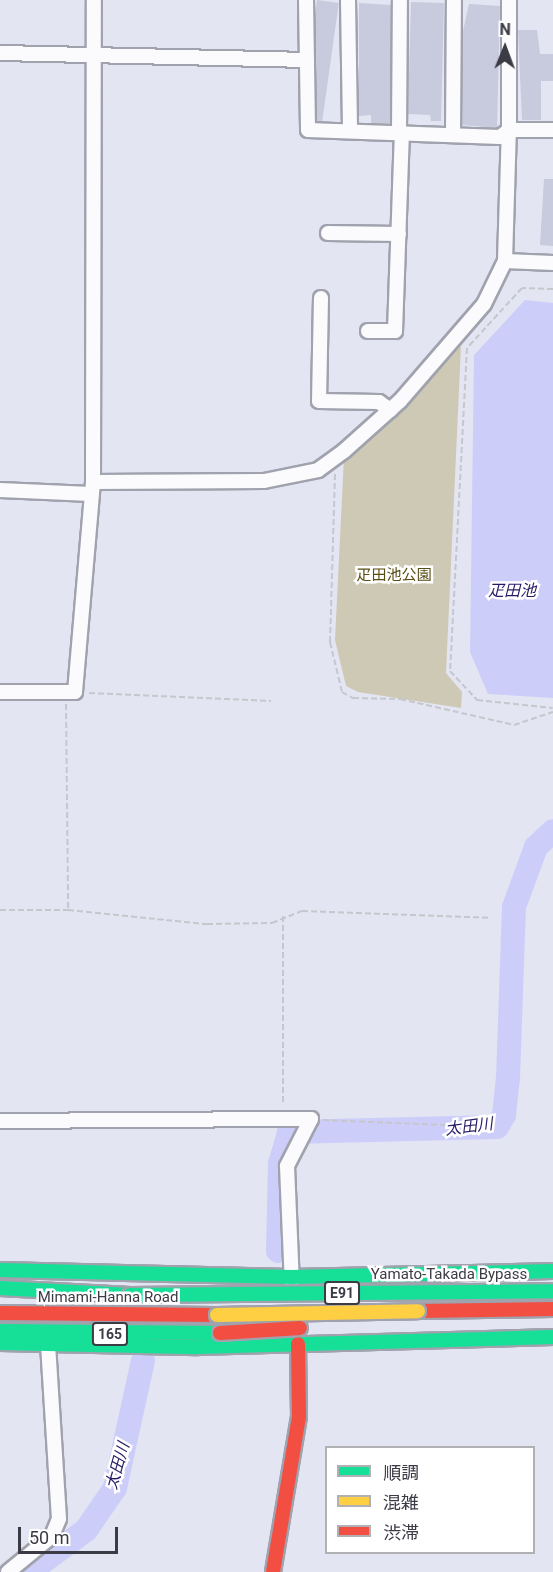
<!DOCTYPE html>
<html>
<head>
<meta charset="utf-8">
<style>
  body { margin:0 }
  #map { position:relative; width:553px; height:1572px; overflow:hidden; background:#e3e5f3; font-family:Roboto,"Noto Sans JP",sans-serif }
  div>[style] { position:absolute }
  [style*='--x'] { left:calc(var(--x)*1px); top:calc(var(--y)*1px); width:calc(var(--w)*1px); rotate:calc(var(--a)*1deg) }
  .green>* { inset:0; background:#cec9b4 }
  .water>* { inset:0; background:#cccef9 }
  .river>* { height:24px; margin:-12px; padding:0 12px; transform-origin:12px; border-radius:12px; background:#cccef9 }
  .building>* { inset:0; background:#c8cadd; transform-origin:0 0 }
  .path>* { height:2px; margin-top:-1px; transform-origin:0; background:repeating-linear-gradient(90deg,#c6c7cc 0 6px,transparent 0 9px) }
  .roads { filter:drop-shadow(2px 0 #a0a2ad) drop-shadow(-2px 0 #a0a2ad) drop-shadow(0 2px #a0a2ad) drop-shadow(0 -2px #a0a2ad) }
  .street>* { height:14px; margin:-7px; padding:0 7px; transform-origin:7px; border-radius:7px; background:#fbfbfd }
  .fast>* { height:14px; margin:-7px; padding:0 7px; transform-origin:7px; border-radius:7px; background:#16e098 }
  .jam>* { height:14px; margin:-7px; padding:0 7px; transform-origin:7px; border-radius:7px; background:#f24e42 }
  .bridges { filter:drop-shadow(2px 0 #a0a2ad) drop-shadow(-2px 0 #a0a2ad) drop-shadow(0 2px #a0a2ad) drop-shadow(0 -2px #a0a2ad) }
  .fast-bridge>* { height:14px; margin:-7px; padding:0 7px; transform-origin:7px; border-radius:7px; background:#16e098 }
  .slow-bridge>* { height:14px; margin:-7px; padding:0 7px; transform-origin:7px; border-radius:7px; background:#ffcf43 }
  .jam-bridge>* { height:14px; margin:-7px; padding:0 7px; transform-origin:7px; border-radius:7px; background:#f24e42 }
  span { translate:-50% -50%; white-space:nowrap; text-align:center; line-height:1.15; -webkit-text-stroke:5px #fff; paint-order:stroke }
  .shield-label span { padding:2px 4px; background:#fff; border:2px solid; border-radius:4px; -webkit-text-stroke-width:0 }
  .shield-label { font-size:14px; color:#3b3b46; font-weight:700 }
  .park-label { font-size:15px; color:#584d14 }
  .street-label { font-size:15px; color:#3b3b46 }
  .water-label { font-size:16px; color:#271b67; font-style:italic }
  .legend { position:absolute; left:325px; top:1446px; width:210px; height:108px; box-sizing:border-box; background:#fff; border:2px solid #b1b1b5; margin:0; padding:8px 10px; list-style:none; font-size:18px; color:#3b3b46 }
  .legend li { display:flex; align-items:center; gap:12px; height:30px }
  .legend b { width:30px; border:2px solid #b1b1b5 }
  .north { position:absolute; left:475px; top:18px; width:60px; height:60px; -webkit-text-stroke:4px #fff; paint-order:stroke; rotate:1deg; font-size:16px; font-weight:700; line-height:24px; text-align:center; color:#3b3b46 }
  .north::after { content:''; display:block; margin:auto; width:21px; height:27px; background:#3b3b46; clip-path:polygon(50% 0,100% 100%,50% 72%,0 100%) }
  .scale { position:absolute; left:18px; top:1527px; width:100px; height:27px; box-sizing:border-box; border:3px solid #3b3b46; border-top:0; padding-left:8px; font-size:18px; line-height:21px; white-space:nowrap; color:#3b3b46; -webkit-text-stroke:4px #fff; paint-order:stroke }
</style>
</head>
<body>
<div id="map">
  <div class="green">
    <div style="clip-path:polygon(461px 346px,446px 673px,462px 692px,461px 708px,358px 692px,346px 686px,335px 640px,344px 457px)"></div>
  </div>
  <div class="water">
    <div style="clip-path:polygon(525px 300px,553px 303px,553px 698px,488px 694px,470px 652px,474px 355px)"></div>
  </div>
  <div class="river">
    <div style="--x:278;--y:1251;--w:87;--a:-88.7"></div>
    <div style="--x:280;--y:1164;--w:33;--a:-74"></div>
    <div style="--x:289;--y:1132;--w:208;--a:-1.4"></div>
    <div style="--x:497;--y:1127;--w:14;--a:-60"></div>
    <div style="--x:504;--y:1115;--w:37;--a:-84"></div>
    <div style="--x:508;--y:1078;--w:171;--a:-88"></div>
    <div style="--x:514;--y:907;--w:64;--a:-69.9"></div>
    <div style="--x:536;--y:847;--w:23;--a:-43"></div>
    <div style="--x:29;--y:1572;--w:71;--a:-36.4"></div>
    <div style="--x:86;--y:1530;--w:51;--a:-55.4"></div>
    <div style="--x:115;--y:1488;--w:130;--a:-77.6"></div>
  </div>
  <div class="building">
    <div style="left:317px;top:0;width:22px;height:121px;rotate:8deg"></div>
    <div style="clip-path:polygon(411px 2px,444px 3px,441px 121px,431px 121px,430px 115px,408px 114px)"></div>
    <div style="clip-path:polygon(359px 3px,391px 5px,390px 124px,371px 123px,371px 115px,359px 116px)"></div>
    <div style="clip-path:polygon(469px 4px,500px 6px,497px 128px,462px 125px,463px 31px)"></div>
    <div style="clip-path:polygon(518px 30px,537px 30px,540px 54px,553px 54px,553px 81px,541px 81px,541px 120px,522px 120px)"></div>
    <div style="clip-path:polygon(544px 179px,553px 179px,553px 246px,540px 245px)"></div>
  </div>
  <div class="path">
    <div style="--x:553;--y:289;--w:31;--a:-178"></div>
    <div style="--x:522;--y:288;--w:81;--a:132.5"></div>
    <div style="--x:467;--y:348;--w:323;--a:93"></div>
    <div style="--x:450;--y:671;--w:40;--a:47"></div>
    <div style="--x:477;--y:700;--w:76;--a:6"></div>
    <div style="--x:335;--y:474;--w:168;--a:91.7"></div>
    <div style="--x:330;--y:642;--w:51;--a:76.5"></div>
    <div style="--x:342;--y:692;--w:13;--a:29"></div>
    <div style="--x:353;--y:698;--w:47;--a:1.2"></div>
    <div style="--x:400;--y:699;--w:117;--a:12.8"></div>
    <div style="--x:514;--y:725;--w:41;--a:-18.4"></div>
    <div style="--x:89;--y:693;--w:182;--a:2.5"></div>
    <div style="--x:66;--y:704;--w:206;--a:89.4"></div>
    <div style="--x:0;--y:910;--w:68;--a:0"></div>
    <div style="--x:68;--y:910;--w:140;--a:5.8"></div>
    <div style="--x:207;--y:924;--w:65;--a:-0.9"></div>
    <div style="--x:272;--y:923;--w:32;--a:-22"></div>
    <div style="--x:302;--y:911;--w:187;--a:2.1"></div>
    <div style="--x:283;--y:916;--w:189;--a:90"></div>
    <div style="--x:323;--y:1120;--w:147;--a:2.3"></div>
  </div>
  <div class="roads">
    <div class="street">
      <div style="--x:306;--y:0;--w:130;--a:89.1"></div>
      <div style="--x:308;--y:130;--w:192;--a:2.1"></div>
      <div style="--x:500;--y:137;--w:11;--a:-38"></div>
      <div style="--x:509;--y:130;--w:130;--a:-90"></div>
      <div style="--x:348;--y:0;--w:131;--a:89.1"></div>
      <div style="--x:0;--y:53;--w:307;--a:1.3"></div>
      <div style="--x:399;--y:133;--w:133;--a:-89.6"></div>
      <div style="--x:453;--y:135;--w:135;--a:-89.6"></div>
      <div style="--x:328;--y:233;--w:71;--a:0.8"></div>
      <div style="--x:505;--y:261;--w:48;--a:2.4"></div>
      <div style="--x:321;--y:298;--w:103;--a:91.1"></div>
      <div style="--x:319;--y:401;--w:60;--a:1"></div>
      <div style="--x:379;--y:402;--w:14;--a:36"></div>
      <div style="--x:368;--y:331;--w:27;--a:0"></div>
      <div style="--x:395;--y:331;--w:198;--a:-88"></div>
      <div style="--x:93;--y:482;--w:171;--a:-0.3"></div>
      <div style="--x:264;--y:481;--w:55;--a:-11.5"></div>
      <div style="--x:318;--y:470;--w:32;--a:-36"></div>
      <div style="--x:344;--y:451;--w:75;--a:-41.8"></div>
      <div style="--x:400;--y:401;--w:128;--a:-49.1"></div>
      <div style="--x:484;--y:304;--w:48;--a:-64"></div>
      <div style="--x:505;--y:261;--w:131;--a:-88.3"></div>
      <div style="--x:509;--y:130;--w:44;--a:0"></div>
      <div style="--x:0;--y:490;--w:91;--a:2.5"></div>
      <div style="--x:0;--y:692;--w:75;--a:0"></div>
      <div style="--x:75;--y:692;--w:211;--a:-85.1"></div>
      <div style="--x:93;--y:482;--w:482;--a:-89.9"></div>
      <div style="--x:0;--y:1121;--w:311;--a:-0.4"></div>
      <div style="--x:311;--y:1119;--w:53;--a:117.1"></div>
      <div style="--x:287;--y:1166;--w:119;--a:87.6"></div>
      <div style="--x:8;--y:1572;--w:57;--a:-39.3"></div>
      <div style="--x:52;--y:1536;--w:18;--a:-68"></div>
      <div style="--x:59;--y:1519;--w:175;--a:-93.6"></div>
    </div>
    <div class="fast">
      <div style="--x:0;--y:1270;--w:291;--a:1.4"></div>
      <div style="--x:291;--y:1277;--w:262;--a:-1.3"></div>
      <div style="--x:0;--y:1288;--w:130;--a:3.1"></div>
      <div style="--x:0;--y:1331;--w:220;--a:0.5"></div>
      <div style="--x:0;--y:1343;--w:198;--a:1.2"></div>
      <div style="--x:198;--y:1347;--w:355;--a:-1.6"></div>
    </div>
    <div class="jam">
      <div style="--x:418;--y:1311;--w:135;--a:-0.8"></div>
      <div style="--x:0;--y:1313;--w:217;--a:0.5"></div>
      <div style="--x:273;--y:1572;--w:158;--a:-80.5"></div>
      <div style="--x:299;--y:1416;--w:72;--a:-90.8"></div>
    </div>
  </div>
  <div class="bridges">
    <div class="fast-bridge">
      <div style="--x:130;--y:1295;--w:423;--a:-0.5"></div>
    </div>
    <div class="slow-bridge">
      <div style="--x:217;--y:1315;--w:201;--a:-1.1"></div>
    </div>
    <div class="jam-bridge">
      <div style="--x:220;--y:1333;--w:80;--a:-3.6"></div>
    </div>
  </div>
  <div class="shield-label">
    <span style="left:342px;top:1293px">E91</span>
    <span style="left:110px;top:1334px">165</span>
  </div>
  <div class="park-label">
    <span style="left:394px;top:576px">疋田池公園</span>
  </div>
  <div class="street-label">
    <span style="left:449px;top:1275px">Yamato-Takada Bypass</span>
    <span style="left:108px;top:1298px">Mimami-Hanna Road</span>
  </div>
  <div class="water-label">
    <span style="left:512px;top:591px">疋田池</span>
    <span style="left:469px;top:1127px;rotate:-7deg">太田川</span>
    <span style="left:118px;top:1466px;rotate:-74deg">太田川</span>
  </div>
  <ul class="legend">
  <li><b style="height:8px;background:#16e098"></b>順調</li>
  <li><b style="height:8px;background:#ffcf43"></b>混雑</li>
  <li><b style="height:8px;background:#f24e42"></b>渋滞</li>
  </ul>
  <div class="north">N</div>
  <div class="scale">50 m</div>
</div>
</body>
</html>
